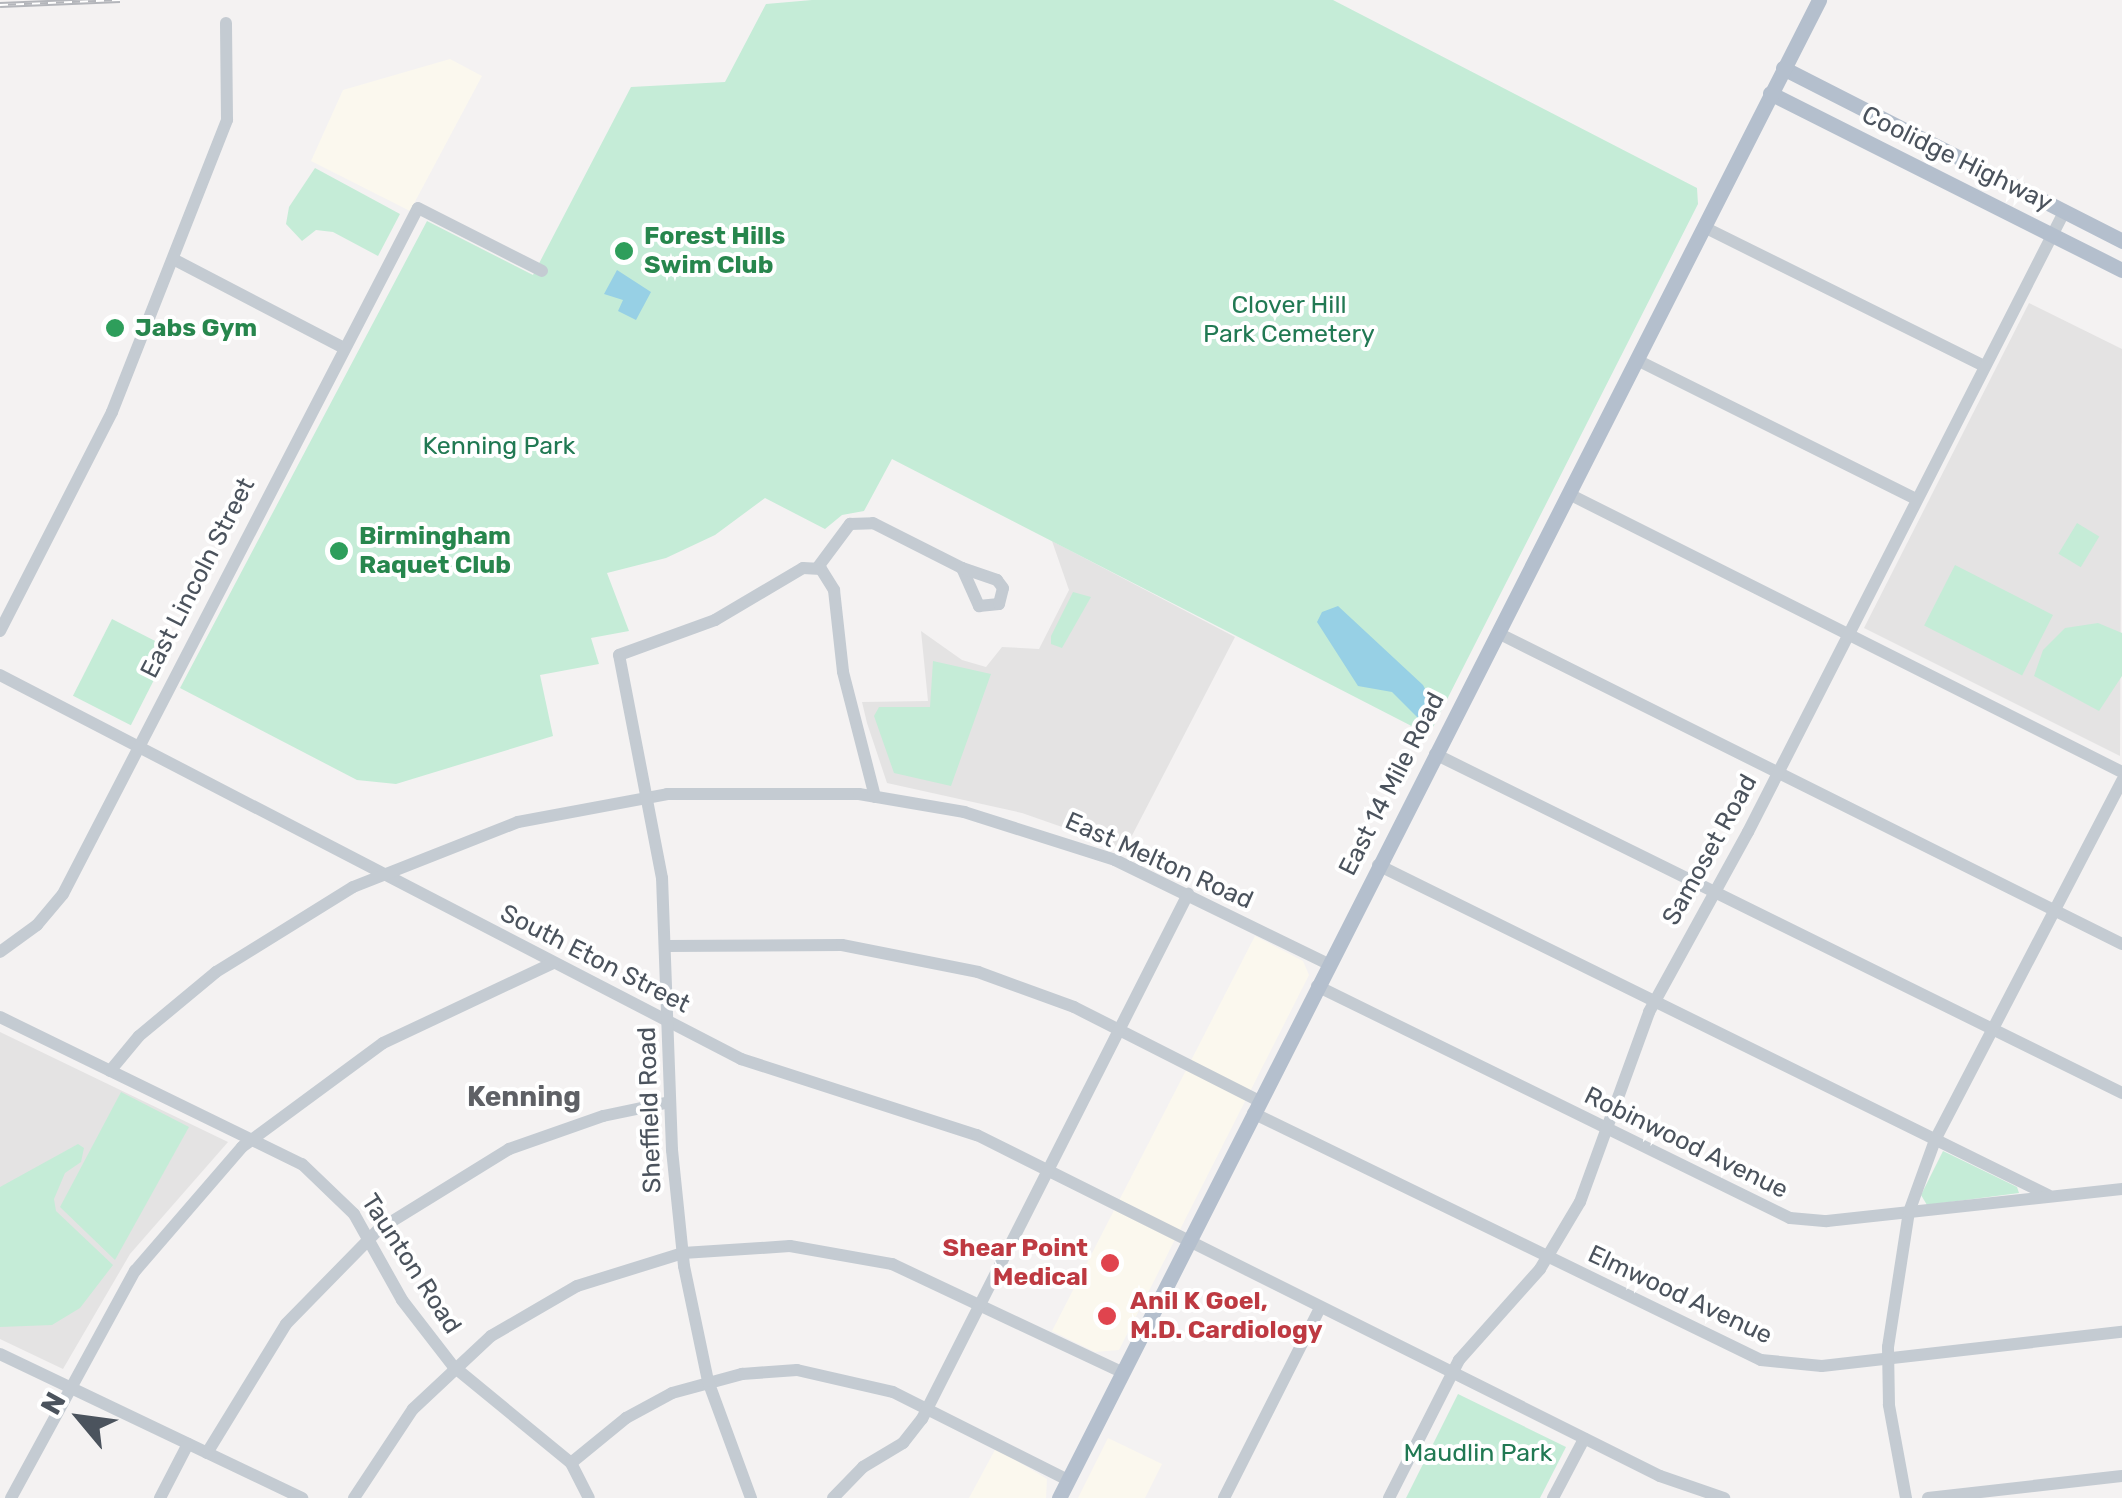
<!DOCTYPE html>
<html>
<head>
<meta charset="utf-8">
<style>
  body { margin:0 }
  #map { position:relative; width:2122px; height:1498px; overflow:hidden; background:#f4f2f2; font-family:Rubik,sans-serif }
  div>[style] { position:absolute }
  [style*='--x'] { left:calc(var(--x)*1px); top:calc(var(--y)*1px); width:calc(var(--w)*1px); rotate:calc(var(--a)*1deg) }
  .commercial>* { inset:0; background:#fbf8ee }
  .education>* { inset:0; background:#e4e3e3 }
  .green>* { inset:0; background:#c5ecd7; transform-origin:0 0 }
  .water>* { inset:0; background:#97d0e5 }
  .minor>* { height:12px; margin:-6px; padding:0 6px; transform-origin:6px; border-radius:6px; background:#c4cbd2 }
  .major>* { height:15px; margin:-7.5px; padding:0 7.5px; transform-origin:7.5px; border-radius:7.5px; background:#b4bfcd }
  .rail>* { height:6px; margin-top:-3px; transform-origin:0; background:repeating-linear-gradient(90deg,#fff 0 8px,#b4b6bb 0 16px); box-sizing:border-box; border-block:2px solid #b4b6bb }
  .dots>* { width:28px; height:28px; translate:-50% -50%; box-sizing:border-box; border:5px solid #fff; border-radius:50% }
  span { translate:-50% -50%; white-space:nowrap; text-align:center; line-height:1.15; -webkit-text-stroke:8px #fff; paint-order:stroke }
  .street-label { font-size:25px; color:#4b535d }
  .leisure-label { font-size:25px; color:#27864d; font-weight:700 }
  .left { translate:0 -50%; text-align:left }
  .park-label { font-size:25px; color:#217953 }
  .health-label { font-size:25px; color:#be3a42; font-weight:700 }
  .right { translate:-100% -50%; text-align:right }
  .neighbourhood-label { font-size:28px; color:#5f6166; font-weight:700 }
  .north { position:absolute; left:30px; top:1368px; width:100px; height:100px; -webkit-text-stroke:8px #fff; paint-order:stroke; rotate:299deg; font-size:28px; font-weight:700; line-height:40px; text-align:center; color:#4b535d }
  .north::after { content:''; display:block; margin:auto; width:35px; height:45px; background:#4b535d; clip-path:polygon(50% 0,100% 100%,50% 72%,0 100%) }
</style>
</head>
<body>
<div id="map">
  <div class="commercial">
    <div style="clip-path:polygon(450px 59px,482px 76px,410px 211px,311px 161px,343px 90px)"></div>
    <div style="clip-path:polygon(1255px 936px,1303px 961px,1309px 975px,1119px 1350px,1095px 1352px,1052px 1331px)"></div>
    <div style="clip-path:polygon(1108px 1438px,1162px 1464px,1145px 1498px,1078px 1498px)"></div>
    <div style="clip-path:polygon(996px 1448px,1047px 1479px,1046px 1498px,969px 1498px)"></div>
  </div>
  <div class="education">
    <div style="clip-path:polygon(2029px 303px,2122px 349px,2120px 756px,1864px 628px)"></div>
    <div style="clip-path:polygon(1052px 541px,1235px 637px,1125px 849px,1022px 813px,887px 783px,867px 723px,862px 702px,928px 701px,921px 631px,962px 660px,986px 667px,1002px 647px,1039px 649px,1069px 590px)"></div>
    <div style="clip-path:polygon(0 1032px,228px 1142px,130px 1254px,63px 1369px,0 1339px)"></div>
  </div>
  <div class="green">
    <div style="clip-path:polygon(812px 0,1333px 0,1697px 188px,1698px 204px,1429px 735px,892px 459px,864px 511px,842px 515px,825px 529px,765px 498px,715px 535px,666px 558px,607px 573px,629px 631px,591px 638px,599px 664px,540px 675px,553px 736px,396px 784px,357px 780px,180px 688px,427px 221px,533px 275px,631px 87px,725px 82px,766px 4px)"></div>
    <div style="clip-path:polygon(315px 168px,400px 214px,378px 256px,333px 232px,316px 230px,302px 241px,286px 224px,289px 207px)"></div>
    <div style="left:2077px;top:523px;width:26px;height:36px;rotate:31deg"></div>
    <div style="left:1955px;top:565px;width:110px;height:68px;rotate:27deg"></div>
    <div style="clip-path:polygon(1073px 592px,1091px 597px,1062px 648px,1051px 644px,1051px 636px)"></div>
    <div style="left:112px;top:619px;width:65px;height:86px;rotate:27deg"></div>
    <div style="clip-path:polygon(2098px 623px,2122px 633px,2122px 676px,2099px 711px,2034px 676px,2043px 650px,2065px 628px)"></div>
    <div style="clip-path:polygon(933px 661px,991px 674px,951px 786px,894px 773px,874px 716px,879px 707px,930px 707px)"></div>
    <div style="clip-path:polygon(121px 1092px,189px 1127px,115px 1260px,60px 1207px)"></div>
    <div style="clip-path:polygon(78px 1144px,84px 1148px,81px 1162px,65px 1173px,54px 1199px,56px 1211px,113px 1265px,80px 1308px,52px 1325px,0 1327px,0 1187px)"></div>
    <div style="clip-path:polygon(1943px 1151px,2017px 1187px,2019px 1193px,1927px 1205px,1921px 1195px)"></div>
    <div style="clip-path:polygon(1458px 1394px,1566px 1447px,1540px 1498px,1406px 1498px)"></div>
  </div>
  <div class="water">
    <div style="clip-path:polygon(617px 270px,651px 292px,636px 320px,618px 311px,623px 300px,604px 294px)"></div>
    <div style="clip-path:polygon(1338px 606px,1423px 685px,1432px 702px,1424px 724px,1392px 692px,1358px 686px,1317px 622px,1322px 612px)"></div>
  </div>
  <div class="minor">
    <div style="--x:1704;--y:227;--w:313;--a:26.4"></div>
    <div style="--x:173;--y:259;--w:193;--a:27.5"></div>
    <div style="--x:1637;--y:360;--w:312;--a:26.5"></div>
    <div style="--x:1569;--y:494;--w:619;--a:26.69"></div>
    <div style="--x:818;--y:567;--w:54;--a:-53.3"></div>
    <div style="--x:850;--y:524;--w:23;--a:-2"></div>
    <div style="--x:873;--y:523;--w:100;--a:26.8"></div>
    <div style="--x:962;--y:568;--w:42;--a:65.9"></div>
    <div style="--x:979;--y:606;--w:20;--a:-6"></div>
    <div style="--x:999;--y:604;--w:16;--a:-76"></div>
    <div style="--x:1003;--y:588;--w:10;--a:-127"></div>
    <div style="--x:997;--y:580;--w:37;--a:-161"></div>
    <div style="--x:0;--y:631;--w:246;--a:-62.9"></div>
    <div style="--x:112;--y:412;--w:314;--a:-68.5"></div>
    <div style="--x:227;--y:120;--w:97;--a:-90.6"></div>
    <div style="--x:1498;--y:633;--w:697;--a:26.49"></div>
    <div style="--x:0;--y:675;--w:835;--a:27.39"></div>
    <div style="--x:741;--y:1059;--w:248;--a:17.9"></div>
    <div style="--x:977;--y:1135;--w:763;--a:26.53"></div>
    <div style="--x:1660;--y:1476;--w:68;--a:19"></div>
    <div style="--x:1435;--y:754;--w:766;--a:26.26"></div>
    <div style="--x:1378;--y:865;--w:747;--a:26.22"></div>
    <div style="--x:666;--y:946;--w:176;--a:-0.3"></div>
    <div style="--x:842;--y:945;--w:139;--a:11.2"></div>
    <div style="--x:978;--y:972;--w:102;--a:20"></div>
    <div style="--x:1074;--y:1007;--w:208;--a:26.9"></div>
    <div style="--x:0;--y:952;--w:46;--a:-36.1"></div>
    <div style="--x:37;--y:925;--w:40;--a:-50"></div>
    <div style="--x:63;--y:894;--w:772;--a:-62.64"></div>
    <div style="--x:418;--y:208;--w:139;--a:26.9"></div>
    <div style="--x:1317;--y:986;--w:527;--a:26.13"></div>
    <div style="--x:1790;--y:1218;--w:37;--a:5"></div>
    <div style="--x:1827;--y:1221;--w:297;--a:-6.2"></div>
    <div style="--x:0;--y:1017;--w:336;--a:26"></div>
    <div style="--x:302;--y:1164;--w:72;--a:43.9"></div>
    <div style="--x:354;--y:1214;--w:98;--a:60.8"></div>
    <div style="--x:402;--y:1300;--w:83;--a:52.3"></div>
    <div style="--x:453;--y:1366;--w:153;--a:39.4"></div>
    <div style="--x:571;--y:1463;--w:39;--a:63"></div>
    <div style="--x:110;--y:1071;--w:45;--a:-50.4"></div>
    <div style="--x:139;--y:1036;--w:100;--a:-39.7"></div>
    <div style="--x:216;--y:972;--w:161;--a:-31.8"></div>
    <div style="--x:353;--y:887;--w:177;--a:-21.5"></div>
    <div style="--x:518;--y:822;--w:152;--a:-10.6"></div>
    <div style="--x:667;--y:794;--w:192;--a:0"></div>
    <div style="--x:859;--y:794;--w:107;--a:9.7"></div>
    <div style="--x:964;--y:812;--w:158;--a:17.6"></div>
    <div style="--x:1115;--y:860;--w:237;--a:26"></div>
    <div style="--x:1253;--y:1113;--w:565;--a:25.93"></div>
    <div style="--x:1761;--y:1360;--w:61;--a:5.6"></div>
    <div style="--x:1822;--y:1366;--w:302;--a:-6.5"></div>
    <div style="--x:0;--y:1354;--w:335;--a:25.5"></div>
    <div style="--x:207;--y:1453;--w:151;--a:-58.5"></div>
    <div style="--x:286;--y:1324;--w:132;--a:-45.6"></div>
    <div style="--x:378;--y:1230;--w:154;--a:-31.7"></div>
    <div style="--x:509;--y:1149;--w:100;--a:-19.3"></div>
    <div style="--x:603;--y:1116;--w:68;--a:-11.8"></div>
    <div style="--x:571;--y:1463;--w:71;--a:-39.3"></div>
    <div style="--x:626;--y:1418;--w:52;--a:-28.5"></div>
    <div style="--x:672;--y:1393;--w:73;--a:-15.2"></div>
    <div style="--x:742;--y:1374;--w:55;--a:-4.2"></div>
    <div style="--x:797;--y:1370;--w:98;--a:12.9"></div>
    <div style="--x:893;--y:1392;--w:196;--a:26.7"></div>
    <div style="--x:11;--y:1498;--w:259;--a:-61.4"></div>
    <div style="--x:135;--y:1271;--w:164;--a:-49.2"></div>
    <div style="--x:242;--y:1147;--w:175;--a:-36.4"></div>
    <div style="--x:383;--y:1043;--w:188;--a:-25.2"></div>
    <div style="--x:160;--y:1498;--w:61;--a:-62.6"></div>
    <div style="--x:354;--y:1498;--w:107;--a:-56.5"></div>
    <div style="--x:413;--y:1409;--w:107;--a:-43.1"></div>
    <div style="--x:491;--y:1336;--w:99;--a:-30.2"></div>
    <div style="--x:577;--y:1286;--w:111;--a:-17.3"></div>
    <div style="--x:683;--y:1253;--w:107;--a:-3.7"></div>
    <div style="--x:790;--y:1246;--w:104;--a:10"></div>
    <div style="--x:892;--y:1264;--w:254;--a:25.2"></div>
    <div style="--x:751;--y:1498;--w:125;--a:-110.2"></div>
    <div style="--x:708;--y:1381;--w:117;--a:-101.8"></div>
    <div style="--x:684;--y:1266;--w:117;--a:-95.9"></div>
    <div style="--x:672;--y:1150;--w:272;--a:-92.1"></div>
    <div style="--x:662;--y:878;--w:227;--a:-100.9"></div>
    <div style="--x:619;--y:655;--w:102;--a:-20"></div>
    <div style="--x:715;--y:620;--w:102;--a:-30.6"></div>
    <div style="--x:803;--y:568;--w:18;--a:3"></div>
    <div style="--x:821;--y:569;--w:25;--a:58"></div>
    <div style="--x:834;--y:590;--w:82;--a:83.7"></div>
    <div style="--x:843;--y:672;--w:129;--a:75.6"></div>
    <div style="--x:833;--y:1498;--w:43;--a:-45.9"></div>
    <div style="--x:863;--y:1467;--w:47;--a:-31"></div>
    <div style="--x:903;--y:1443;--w:31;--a:-52"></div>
    <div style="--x:922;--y:1419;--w:589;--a:-63.13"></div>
    <div style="--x:1224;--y:1498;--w:213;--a:-63.2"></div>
    <div style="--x:1389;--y:1498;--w:155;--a:-63.1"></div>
    <div style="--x:1459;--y:1360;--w:122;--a:-48.3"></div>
    <div style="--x:1540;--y:1269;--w:78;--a:-59.2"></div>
    <div style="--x:1580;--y:1202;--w:202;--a:-70"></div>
    <div style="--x:1649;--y:1012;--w:205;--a:-61.2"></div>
    <div style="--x:1748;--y:832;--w:694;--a:-62.99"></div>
    <div style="--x:1553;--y:1498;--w:67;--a:-62.3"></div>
    <div style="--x:1906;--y:1498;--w:95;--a:-100.4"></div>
    <div style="--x:1889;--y:1405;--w:58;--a:-91"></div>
    <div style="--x:1888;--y:1347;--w:137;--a:-81.2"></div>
    <div style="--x:1909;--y:1212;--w:77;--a:-70.1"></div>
    <div style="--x:1935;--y:1140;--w:405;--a:-62.5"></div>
    <div style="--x:1928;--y:1498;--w:195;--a:-6.5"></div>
  </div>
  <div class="major">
    <div style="--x:1783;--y:68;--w:381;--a:27"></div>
    <div style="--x:1770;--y:93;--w:394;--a:26.7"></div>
    <div style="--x:1059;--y:1498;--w:1680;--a:-63.1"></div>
  </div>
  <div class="rail">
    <div style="--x:0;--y:5;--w:120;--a:-2.4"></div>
  </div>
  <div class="dots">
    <div style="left:624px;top:251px;background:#2e9e5b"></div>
    <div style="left:115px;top:328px;background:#2e9e5b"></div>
    <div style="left:339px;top:551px;background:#2e9e5b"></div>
    <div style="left:1110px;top:1263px;background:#e0444e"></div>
    <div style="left:1107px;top:1316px;background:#e0444e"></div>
  </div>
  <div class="street-label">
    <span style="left:1957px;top:159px;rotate:26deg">Coolidge Highway</span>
    <span style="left:198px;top:578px;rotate:-63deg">East Lincoln Street</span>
    <span style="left:1392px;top:784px;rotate:-63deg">East 14 Mile Road</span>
    <span style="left:1710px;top:850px;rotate:-61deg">Samoset Road</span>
    <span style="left:1159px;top:861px;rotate:24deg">East Melton Road</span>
    <span style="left:595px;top:959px;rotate:27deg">South Eton Street</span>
    <span style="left:650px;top:1110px;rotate:-92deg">Sheffield Road</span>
    <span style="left:1686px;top:1143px;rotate:26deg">Robinwood Avenue</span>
    <span style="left:411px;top:1264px;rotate:57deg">Taunton Road</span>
    <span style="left:1680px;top:1295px;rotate:25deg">Elmwood Avenue</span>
  </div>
  <div class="leisure-label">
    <span class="left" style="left:644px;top:251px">Forest Hills<br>Swim Club</span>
    <span class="left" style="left:135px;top:328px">Jabs Gym</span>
    <span class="left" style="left:359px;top:551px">Birmingham<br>Raquet Club</span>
  </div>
  <div class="park-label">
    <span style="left:1289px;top:320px">Clover Hill<br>Park Cemetery</span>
    <span style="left:499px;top:446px">Kenning Park</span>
    <span style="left:1478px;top:1453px">Maudlin Park</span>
  </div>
  <div class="health-label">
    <span class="right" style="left:1088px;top:1263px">Shear Point<br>Medical</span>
    <span class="left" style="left:1130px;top:1316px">Anil K Goel,<br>M.D. Cardiology</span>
  </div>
  <div class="neighbourhood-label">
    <span style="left:524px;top:1097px">Kenning</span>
  </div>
  <div class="north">N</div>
</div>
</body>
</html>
